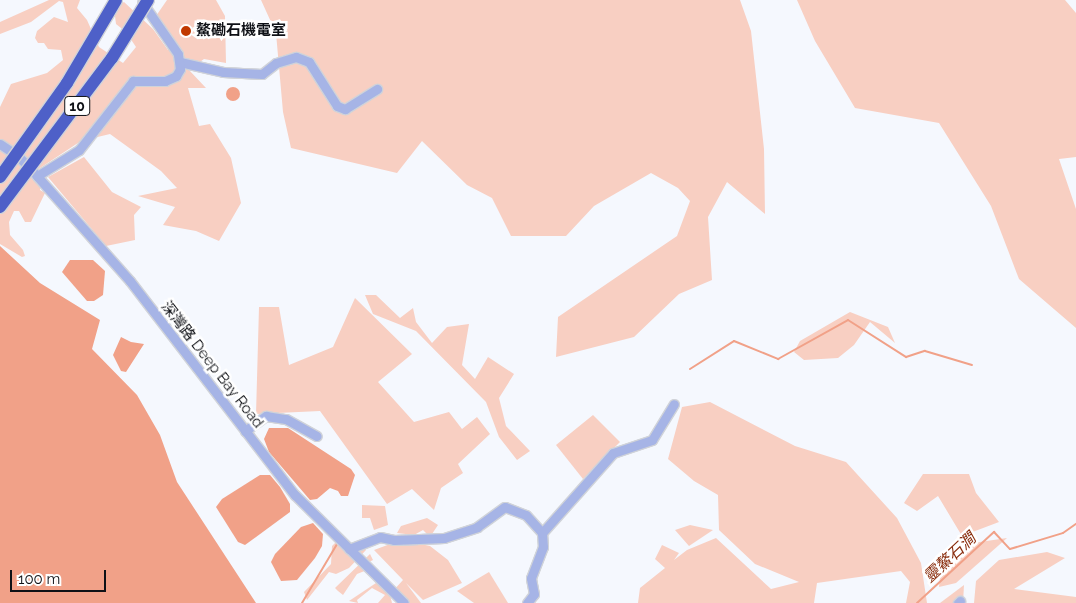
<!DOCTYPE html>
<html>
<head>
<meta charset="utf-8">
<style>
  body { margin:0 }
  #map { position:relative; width:1076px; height:603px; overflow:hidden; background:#f5f8fe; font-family:Raleway,"Noto Sans SC",sans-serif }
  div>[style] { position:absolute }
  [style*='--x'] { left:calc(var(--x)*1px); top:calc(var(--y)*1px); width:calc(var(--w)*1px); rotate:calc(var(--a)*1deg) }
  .green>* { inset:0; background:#f8cfc2 }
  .water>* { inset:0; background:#f1a188 }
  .round { border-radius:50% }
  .stream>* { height:2px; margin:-1px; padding:0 1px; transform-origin:1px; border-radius:1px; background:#f1a188 }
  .roads { filter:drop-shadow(1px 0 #d0d3d9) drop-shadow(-1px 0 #d0d3d9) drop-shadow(0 1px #d0d3d9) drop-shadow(0 -1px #d0d3d9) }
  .minor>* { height:9px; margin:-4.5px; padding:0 4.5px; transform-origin:4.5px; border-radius:4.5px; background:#a6b4e6 }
  .bridges { filter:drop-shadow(1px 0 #d0d3d9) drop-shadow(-1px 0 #d0d3d9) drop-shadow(0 1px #d0d3d9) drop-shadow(0 -1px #d0d3d9) }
  .highway-bridge>* { height:12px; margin:-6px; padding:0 6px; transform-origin:6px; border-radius:6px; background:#4e60c8 }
  .dots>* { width:14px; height:14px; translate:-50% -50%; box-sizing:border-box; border:2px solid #fff; border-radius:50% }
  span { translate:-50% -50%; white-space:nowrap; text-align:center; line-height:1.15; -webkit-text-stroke:5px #fff; paint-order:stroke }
  .shield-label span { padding:1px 4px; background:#fff; border:1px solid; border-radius:4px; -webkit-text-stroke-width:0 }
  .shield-label { font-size:14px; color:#0f1116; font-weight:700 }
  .poi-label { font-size:15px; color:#0f1116; font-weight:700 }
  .left { translate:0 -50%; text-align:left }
  .street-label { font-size:15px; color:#0f1116 }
  .water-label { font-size:16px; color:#892d0d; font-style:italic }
  .scale { position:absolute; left:10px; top:570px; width:96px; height:22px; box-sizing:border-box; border:2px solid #0f1116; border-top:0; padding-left:6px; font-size:15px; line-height:18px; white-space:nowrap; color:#0f1116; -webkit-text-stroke:4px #fff; paint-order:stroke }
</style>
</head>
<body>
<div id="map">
  <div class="green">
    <div style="clip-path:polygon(49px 0,80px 0,77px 8px,87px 20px,99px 47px,123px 63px,136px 47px,126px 32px,116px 24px,114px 8px,124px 2px,153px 29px,168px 50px,178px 46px,156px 16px,167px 0,216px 0,225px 16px,226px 63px,204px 59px,189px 70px,206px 88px,188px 88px,199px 126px,210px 124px,231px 158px,241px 203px,219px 241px,196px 231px,163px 225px,175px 207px,138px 196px,177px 188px,161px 171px,110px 134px,81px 141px,37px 170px,0 141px,0 107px,11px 84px,47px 73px,63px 60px,61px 50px,48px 49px,44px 43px,38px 43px,35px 38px,37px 31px,54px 17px,68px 22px,63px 2px,59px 1px,31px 22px,0 34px,0 22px)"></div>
    <div style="clip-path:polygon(261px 0,740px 0,751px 31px,764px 149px,765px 214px,727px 182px,708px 217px,712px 280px,679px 294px,634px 337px,556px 357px,558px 317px,677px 236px,690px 201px,678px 188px,651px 173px,594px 206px,566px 236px,511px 236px,492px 198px,467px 185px,422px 141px,397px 173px,291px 148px,283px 112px,276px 33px)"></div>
    <div style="clip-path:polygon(797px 0,1065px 0,1076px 13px,1076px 157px,1059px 159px,1076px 209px,1076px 328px,1019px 279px,991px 206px,939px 123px,855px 108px,815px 41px)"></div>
    <div style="clip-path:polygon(0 147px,17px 157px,40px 182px,40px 190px,45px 193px,31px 222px,25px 222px,19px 211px,14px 211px,9px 222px,10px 235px,23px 250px,25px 256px,22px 257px,0 244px)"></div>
    <div style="clip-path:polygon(84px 157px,112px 192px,141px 207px,134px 215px,135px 240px,106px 246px,48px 177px)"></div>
    <div style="clip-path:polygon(365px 295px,376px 295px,400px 318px,413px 308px,416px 322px,432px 343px,447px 327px,469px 324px,462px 365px,475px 379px,488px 357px,514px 374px,499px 398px,506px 426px,530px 451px,517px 460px,499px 437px,486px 402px,416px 331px,373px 314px)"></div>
    <div style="clip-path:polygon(355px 298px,412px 354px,378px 382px,414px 422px,449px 412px,462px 429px,477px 417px,490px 434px,458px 464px,463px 473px,441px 488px,434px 510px,412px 489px,387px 504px,320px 411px,256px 414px,259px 307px,279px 307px,289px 365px,333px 347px)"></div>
    <div style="clip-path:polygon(850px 312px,888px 327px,895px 343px,870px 322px,854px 345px,838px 358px,804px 360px,794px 352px,800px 341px)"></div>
    <div style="clip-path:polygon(710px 402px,795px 446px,846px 462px,897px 518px,921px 563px,927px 603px,906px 603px,910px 582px,901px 571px,817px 583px,814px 603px,638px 603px,640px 588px,665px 568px,655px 559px,662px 545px,679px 553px,674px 560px,687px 550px,716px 538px,771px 589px,799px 582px,755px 564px,719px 530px,718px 495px,694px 481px,668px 459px,682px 407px)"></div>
    <div style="clip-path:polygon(593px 415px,620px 442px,583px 479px,556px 445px)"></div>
    <div style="clip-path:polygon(923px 474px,969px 474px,976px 493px,999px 522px,962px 536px,938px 496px,917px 511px,904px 503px)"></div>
    <div style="clip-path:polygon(362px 505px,385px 506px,388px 525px,374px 530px,370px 518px,362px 518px)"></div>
    <div style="clip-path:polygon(427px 518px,438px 525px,430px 537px,423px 530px,414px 535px,397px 533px,401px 526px)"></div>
    <div style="clip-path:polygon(690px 525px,713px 530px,689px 546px,675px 530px)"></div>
    <div style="clip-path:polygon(1007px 538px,956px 583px,939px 587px,941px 567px,973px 543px)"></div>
    <div style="clip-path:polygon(401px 540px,430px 546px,448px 560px,462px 583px,423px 600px,406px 583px,421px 603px,397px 603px,392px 592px,403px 580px,374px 550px)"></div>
    <div style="clip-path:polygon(337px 541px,355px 554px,362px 544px,366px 550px,349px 568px,336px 574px,329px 572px,307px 600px,304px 592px,331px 564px,332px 546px)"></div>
    <div style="clip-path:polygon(1047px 552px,1065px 558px,1014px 589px,1076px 597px,1076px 603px,974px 603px,976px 581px,999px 560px)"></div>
    <div style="clip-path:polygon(370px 554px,373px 560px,365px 564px,367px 570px,357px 574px,343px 595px,338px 591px,335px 588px)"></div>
    <div style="clip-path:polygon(489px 572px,508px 603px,474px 603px,457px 591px)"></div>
    <div style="clip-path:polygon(376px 583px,389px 591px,392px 603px,378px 603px,385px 595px,372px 588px,357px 600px,358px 603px,349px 601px)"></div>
    <div style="clip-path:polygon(964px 585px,963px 603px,940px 603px)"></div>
  </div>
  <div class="water">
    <div class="round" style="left:226px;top:87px;width:14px;height:14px"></div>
    <div style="clip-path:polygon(0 246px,40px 283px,100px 320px,92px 349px,137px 395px,160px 435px,177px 482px,256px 603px,0 603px)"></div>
    <div style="clip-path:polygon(70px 260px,93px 260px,105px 271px,103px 295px,94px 301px,87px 301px,62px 272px)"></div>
    <div style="clip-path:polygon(121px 337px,131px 342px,144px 344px,126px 372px,121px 371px,113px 355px)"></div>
    <div style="clip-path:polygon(269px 428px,288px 428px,351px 469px,355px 475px,348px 496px,341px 496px,338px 491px,330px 488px,317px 499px,310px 500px,269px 452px,264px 439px)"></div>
    <div style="clip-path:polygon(260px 475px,270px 475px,280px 487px,290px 504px,290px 512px,245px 545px,238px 542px,216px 507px,222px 499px)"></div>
    <div style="clip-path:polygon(313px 523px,323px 534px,322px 546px,315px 558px,297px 580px,281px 581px,271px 562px,275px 554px,301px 527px)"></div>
  </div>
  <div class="stream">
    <div style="--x:690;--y:369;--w:52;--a:-32.5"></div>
    <div style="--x:734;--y:341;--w:48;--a:22.2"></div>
    <div style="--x:778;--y:359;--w:80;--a:-29.1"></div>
    <div style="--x:848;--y:320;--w:69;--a:32.5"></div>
    <div style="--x:906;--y:357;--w:20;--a:-18"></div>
    <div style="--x:925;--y:351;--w:49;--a:16.6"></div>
    <div style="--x:302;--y:603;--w:69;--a:-59.3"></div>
    <div style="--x:917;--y:603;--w:105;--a:-42.7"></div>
    <div style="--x:994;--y:532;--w:23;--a:47"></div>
    <div style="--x:1010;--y:549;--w:55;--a:-16.8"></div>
    <div style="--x:1063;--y:533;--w:16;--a:-35"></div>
  </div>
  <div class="roads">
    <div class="minor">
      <div style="--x:180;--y:62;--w:44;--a:13.1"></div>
      <div style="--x:223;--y:72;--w:39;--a:3"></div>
      <div style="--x:262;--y:74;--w:18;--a:-38"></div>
      <div style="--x:276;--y:63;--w:21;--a:-17"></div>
      <div style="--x:296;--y:57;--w:14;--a:21"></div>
      <div style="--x:309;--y:62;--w:52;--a:57.5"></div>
      <div style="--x:337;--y:106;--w:9;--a:21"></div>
      <div style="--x:345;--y:109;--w:38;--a:-32"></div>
      <div style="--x:0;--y:144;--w:22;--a:34"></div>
      <div style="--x:18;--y:156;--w:28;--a:46"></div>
      <div style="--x:37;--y:176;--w:140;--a:48.5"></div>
      <div style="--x:130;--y:281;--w:270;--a:52.4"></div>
      <div style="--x:295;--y:495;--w:153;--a:44.7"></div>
      <div style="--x:37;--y:176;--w:49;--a:-31.8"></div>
      <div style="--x:79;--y:150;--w:88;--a:-52"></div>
      <div style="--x:133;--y:81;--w:32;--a:0"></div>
      <div style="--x:165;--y:81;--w:12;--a:-24"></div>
      <div style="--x:176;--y:76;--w:8;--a:-60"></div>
      <div style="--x:180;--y:69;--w:15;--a:-98"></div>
      <div style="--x:178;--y:54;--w:63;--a:-124.7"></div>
      <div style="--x:245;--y:431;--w:26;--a:-36"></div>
      <div style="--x:266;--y:416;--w:20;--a:9"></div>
      <div style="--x:286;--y:419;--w:35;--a:29"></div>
      <div style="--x:349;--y:549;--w:33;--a:-21"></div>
      <div style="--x:380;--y:537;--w:14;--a:12"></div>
      <div style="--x:394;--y:540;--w:50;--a:-2.3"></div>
      <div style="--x:444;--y:538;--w:35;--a:-18"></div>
      <div style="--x:477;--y:527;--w:34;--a:-36"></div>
      <div style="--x:505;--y:507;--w:22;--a:21"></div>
      <div style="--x:526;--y:515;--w:24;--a:48"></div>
      <div style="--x:527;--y:603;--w:11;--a:-52"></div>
      <div style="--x:534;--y:594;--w:16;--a:-101"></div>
      <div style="--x:531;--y:578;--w:33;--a:-69"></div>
      <div style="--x:543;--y:547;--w:14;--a:-94"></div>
      <div style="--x:542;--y:533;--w:107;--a:-48.4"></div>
      <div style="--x:613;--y:453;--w:41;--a:-18.4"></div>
      <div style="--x:652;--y:440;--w:42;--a:-58.6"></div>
      <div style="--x:958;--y:603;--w:3;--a:-45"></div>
    </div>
  </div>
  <div class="bridges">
    <div class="highway-bridge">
      <div style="--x:0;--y:177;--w:115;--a:-54.5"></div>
      <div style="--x:67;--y:83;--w:96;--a:-59.4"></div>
      <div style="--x:0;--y:207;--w:186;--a:-53.1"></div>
      <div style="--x:112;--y:58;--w:68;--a:-58.2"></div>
    </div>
  </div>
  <div class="dots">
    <div style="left:186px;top:31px;background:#c13900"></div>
  </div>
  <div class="shield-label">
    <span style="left:77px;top:106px">10</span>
  </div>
  <div class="poi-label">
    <span class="left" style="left:196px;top:31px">鰲磡石機電室</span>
  </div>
  <div class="street-label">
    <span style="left:212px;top:365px;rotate:52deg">深灣路 Deep Bay Road</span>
  </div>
  <div class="water-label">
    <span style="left:950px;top:558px;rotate:-43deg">靈鰲石澗</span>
  </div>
  <div class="scale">100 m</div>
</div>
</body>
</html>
